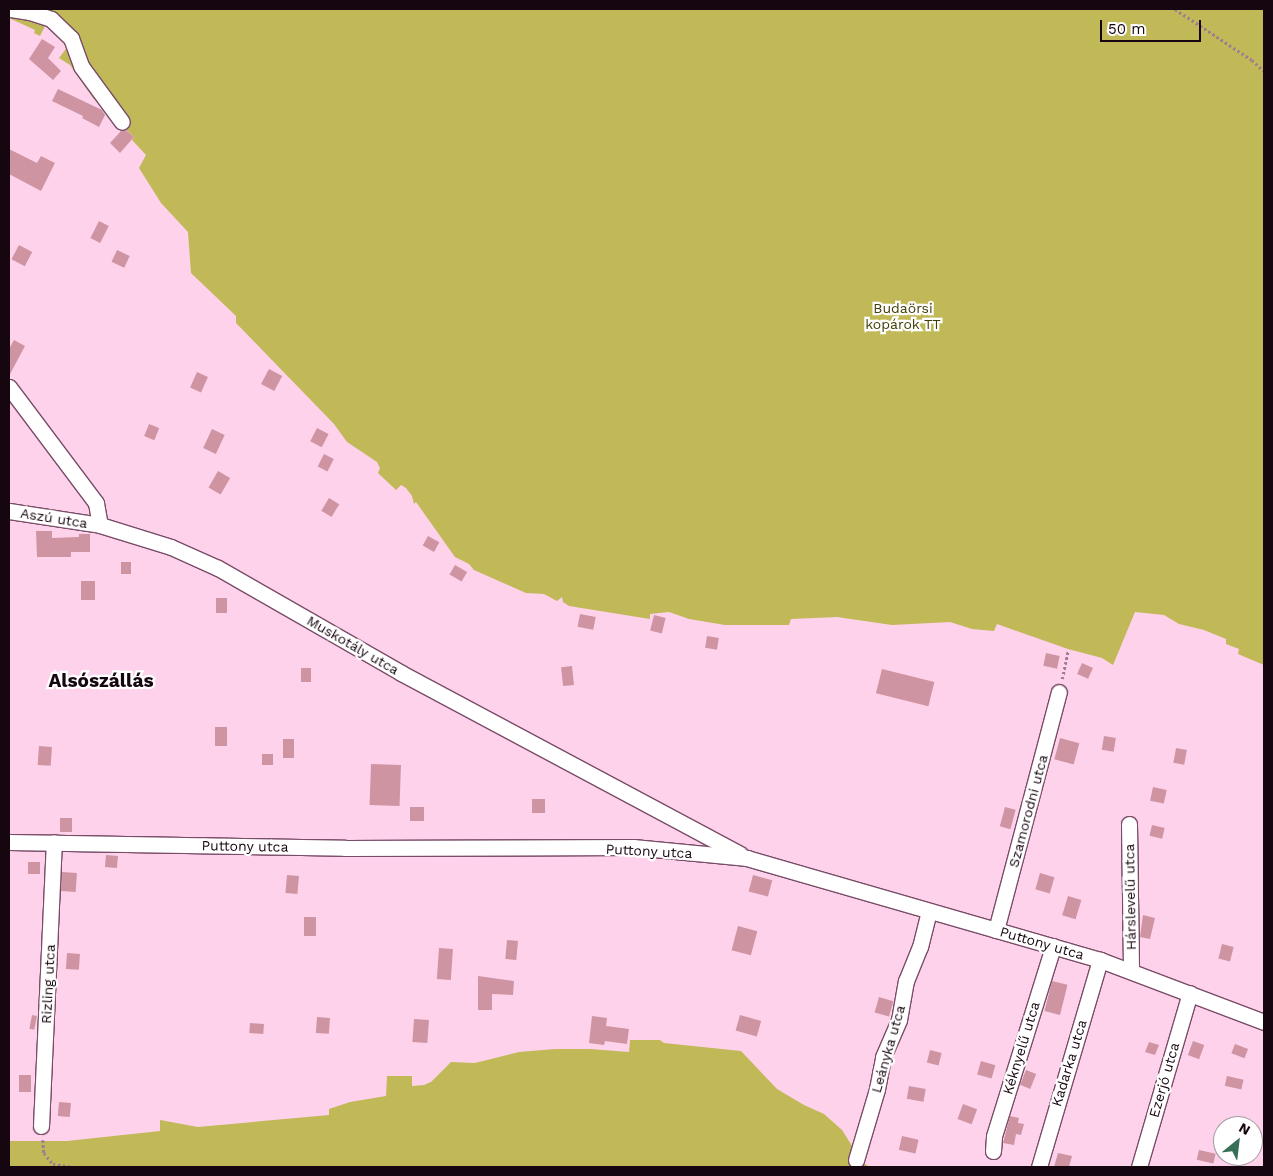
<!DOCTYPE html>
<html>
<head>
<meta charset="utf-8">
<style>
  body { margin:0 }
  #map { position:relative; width:1273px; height:1176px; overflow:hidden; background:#fed2eb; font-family:"Work Sans",sans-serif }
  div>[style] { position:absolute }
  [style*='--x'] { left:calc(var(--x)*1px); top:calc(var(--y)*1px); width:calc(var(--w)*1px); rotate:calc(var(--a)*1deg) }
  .green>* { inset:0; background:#c1b858 }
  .building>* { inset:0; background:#ce94a2; transform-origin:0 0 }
  .path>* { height:2.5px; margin-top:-1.25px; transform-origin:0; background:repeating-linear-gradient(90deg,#9d7d8f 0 2.5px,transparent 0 5px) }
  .roads { filter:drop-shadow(1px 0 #794c67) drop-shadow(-1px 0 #794c67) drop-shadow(0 1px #794c67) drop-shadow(0 -1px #794c67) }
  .minor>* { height:15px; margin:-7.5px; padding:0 7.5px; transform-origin:7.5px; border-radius:7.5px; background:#fff }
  span { translate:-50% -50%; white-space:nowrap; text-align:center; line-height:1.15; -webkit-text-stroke:4.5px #fff; paint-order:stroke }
  .park-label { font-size:14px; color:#423c05 }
  .street-label { font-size:14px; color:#160610 }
  .district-label { font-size:19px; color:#160610; font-weight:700 }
  .frame { position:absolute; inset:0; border:10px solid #160610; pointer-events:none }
  .north { position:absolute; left:1213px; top:1116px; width:50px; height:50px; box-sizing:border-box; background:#fff; border:1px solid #a29b9f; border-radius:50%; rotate:29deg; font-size:14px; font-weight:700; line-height:20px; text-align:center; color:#160610 }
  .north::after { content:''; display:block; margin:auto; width:18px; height:22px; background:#376f57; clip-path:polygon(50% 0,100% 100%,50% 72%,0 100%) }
  .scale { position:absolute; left:1100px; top:20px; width:101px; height:22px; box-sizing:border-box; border:2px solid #160610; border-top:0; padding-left:6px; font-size:15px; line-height:18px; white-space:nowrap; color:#160610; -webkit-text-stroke:4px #fff; paint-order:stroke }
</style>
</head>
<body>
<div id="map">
  <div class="green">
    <div style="clip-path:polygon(9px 9px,1264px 9px,1264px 665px,1238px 654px,1239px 649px,1226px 644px,1226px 639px,1204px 630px,1179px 624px,1164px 615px,1135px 612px,1113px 665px,1102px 658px,1068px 649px,997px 624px,994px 631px,972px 629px,950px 622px,892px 625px,837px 617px,791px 619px,789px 625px,725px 625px,689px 619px,669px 612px,650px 614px,650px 619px,569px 606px,563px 602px,562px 597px,557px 601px,544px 594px,526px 593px,474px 570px,469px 564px,455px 557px,416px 502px,414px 504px,412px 496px,406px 488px,401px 485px,396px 490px,378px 473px,380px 468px,377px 462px,347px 442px,334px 424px,236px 323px,236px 316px,191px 273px,188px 232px,161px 203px,139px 168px,146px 155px,132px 140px,134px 137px,93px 98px,70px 65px,59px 58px,68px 46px,47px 22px,40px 36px,34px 33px,35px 30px,9px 18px)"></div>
    <div style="clip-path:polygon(630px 1040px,660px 1040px,664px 1043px,741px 1051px,777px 1089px,804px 1105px,824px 1114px,842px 1130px,863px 1163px,870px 1167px,9px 1167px,9px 1141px,67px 1141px,160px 1131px,160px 1120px,198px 1127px,329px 1115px,329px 1109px,350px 1102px,386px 1096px,387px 1076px,412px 1076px,412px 1086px,424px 1085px,431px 1082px,451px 1062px,475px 1063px,519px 1052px,555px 1049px,590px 1049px,629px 1052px)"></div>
  </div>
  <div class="building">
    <div style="clip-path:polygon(42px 39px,55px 47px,48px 58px,61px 71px,53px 80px,29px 59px)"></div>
    <div style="clip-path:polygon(58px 89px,102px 110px,105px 115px,99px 127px,82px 118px,83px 116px,52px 101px)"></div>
    <div style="clip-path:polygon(126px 130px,134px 137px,120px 153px,110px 143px,121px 131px)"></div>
    <div style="clip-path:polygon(9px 149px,37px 163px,41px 156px,55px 163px,41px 191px,9px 174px)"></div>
    <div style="left:99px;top:221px;width:11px;height:19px;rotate:27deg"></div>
    <div style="left:19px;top:245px;width:15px;height:16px;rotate:28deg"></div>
    <div style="left:117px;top:250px;width:14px;height:13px;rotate:25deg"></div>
    <div style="clip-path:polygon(14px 340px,25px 346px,9px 376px,9px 349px)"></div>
    <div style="left:269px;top:369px;width:15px;height:17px;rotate:28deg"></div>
    <div style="left:197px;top:372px;width:12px;height:17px;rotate:24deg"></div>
    <div style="left:149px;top:424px;width:11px;height:13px;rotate:22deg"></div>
    <div style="left:317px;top:428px;width:13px;height:15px;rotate:27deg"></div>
    <div style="left:212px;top:429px;width:14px;height:21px;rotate:25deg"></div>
    <div style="left:324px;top:454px;width:11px;height:14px;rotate:27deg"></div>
    <div style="left:218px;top:471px;width:14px;height:19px;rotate:30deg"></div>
    <div style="left:329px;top:498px;width:12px;height:15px;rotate:31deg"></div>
    <div style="clip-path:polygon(36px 531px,52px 531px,52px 538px,79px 537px,79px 534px,90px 534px,90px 552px,71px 552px,71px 557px,37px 557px)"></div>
    <div style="left:428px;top:536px;width:13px;height:11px;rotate:29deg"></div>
    <div style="left:121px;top:562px;width:10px;height:12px"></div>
    <div style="left:455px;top:565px;width:14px;height:11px;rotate:30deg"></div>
    <div style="left:81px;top:581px;width:14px;height:19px"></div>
    <div style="left:227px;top:598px;width:15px;height:11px;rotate:90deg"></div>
    <div style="left:580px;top:614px;width:16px;height:13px;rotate:11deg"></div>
    <div style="left:654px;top:615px;width:12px;height:16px;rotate:14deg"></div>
    <div style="left:707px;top:636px;width:12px;height:12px;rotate:9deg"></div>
    <div style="left:1046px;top:653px;width:14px;height:13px;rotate:12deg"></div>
    <div style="left:1082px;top:663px;width:12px;height:12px;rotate:24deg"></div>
    <div style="left:572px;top:666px;width:19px;height:11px;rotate:84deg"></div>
    <div style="left:301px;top:668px;width:10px;height:14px"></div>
    <div style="left:882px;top:669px;width:54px;height:25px;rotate:14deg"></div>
    <div style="left:215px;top:727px;width:12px;height:19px"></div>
    <div style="left:1104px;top:736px;width:12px;height:14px;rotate:9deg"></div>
    <div style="left:1060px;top:738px;width:20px;height:22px;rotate:15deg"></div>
    <div style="left:283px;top:739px;width:11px;height:19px"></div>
    <div style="left:39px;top:746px;width:13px;height:19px;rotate:4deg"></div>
    <div style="left:1176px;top:748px;width:11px;height:15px;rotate:10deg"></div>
    <div style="left:262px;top:754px;width:11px;height:11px"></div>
    <div style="left:371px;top:764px;width:30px;height:41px;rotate:2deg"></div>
    <div style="left:1153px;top:787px;width:14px;height:14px;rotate:12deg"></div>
    <div style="left:532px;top:799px;width:13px;height:14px"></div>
    <div style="left:424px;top:807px;width:14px;height:14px;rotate:90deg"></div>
    <div style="left:1005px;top:807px;width:11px;height:20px;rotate:15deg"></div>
    <div style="left:60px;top:818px;width:12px;height:14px"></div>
    <div style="left:1152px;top:825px;width:13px;height:11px;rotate:13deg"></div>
    <div style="left:106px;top:855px;width:12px;height:12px;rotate:5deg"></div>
    <div style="left:28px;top:862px;width:12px;height:12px"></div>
    <div style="left:62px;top:872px;width:15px;height:19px;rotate:4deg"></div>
    <div style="left:1040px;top:873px;width:15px;height:17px;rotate:16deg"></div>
    <div style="left:287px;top:875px;width:12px;height:18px;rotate:5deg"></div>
    <div style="left:753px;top:875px;width:20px;height:17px;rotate:15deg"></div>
    <div style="left:1068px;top:896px;width:14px;height:20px;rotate:17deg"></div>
    <div style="clip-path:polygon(1143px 915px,1155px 918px,1150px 939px,1140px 937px)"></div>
    <div style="left:304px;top:917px;width:12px;height:19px"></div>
    <div style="left:738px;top:926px;width:20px;height:25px;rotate:15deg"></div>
    <div style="left:507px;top:940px;width:11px;height:19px;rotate:5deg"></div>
    <div style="left:1222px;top:944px;width:12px;height:15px;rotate:14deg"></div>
    <div style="left:439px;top:948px;width:14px;height:31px;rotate:4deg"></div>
    <div style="left:67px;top:953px;width:13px;height:16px;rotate:4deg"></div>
    <div style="clip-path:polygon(478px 976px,514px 981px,513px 995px,492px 994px,492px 1010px,478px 1010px)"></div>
    <div style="left:1052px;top:981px;width:16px;height:31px;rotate:14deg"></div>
    <div style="left:879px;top:997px;width:15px;height:16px;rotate:16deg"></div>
    <div style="left:32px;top:1015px;width:5px;height:14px;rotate:11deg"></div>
    <div style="left:740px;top:1015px;width:22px;height:16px;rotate:16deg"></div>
    <div style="clip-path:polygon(592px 1016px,607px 1018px,606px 1026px,629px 1029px,627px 1044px,605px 1041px,604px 1045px,589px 1043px)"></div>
    <div style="left:317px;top:1017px;width:13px;height:16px;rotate:4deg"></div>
    <div style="left:414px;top:1019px;width:15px;height:23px;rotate:4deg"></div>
    <div style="left:250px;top:1023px;width:14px;height:10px;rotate:4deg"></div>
    <div style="left:1193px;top:1041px;width:12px;height:15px;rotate:20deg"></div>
    <div style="clip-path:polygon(1149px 1042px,1159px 1045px,1155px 1055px,1145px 1052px)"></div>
    <div style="left:1235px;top:1044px;width:14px;height:10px;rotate:21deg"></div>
    <div style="left:930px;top:1050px;width:12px;height:13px;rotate:14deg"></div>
    <div style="left:981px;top:1061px;width:15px;height:14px;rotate:16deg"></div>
    <div style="left:1026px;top:1070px;width:11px;height:16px;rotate:22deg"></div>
    <div style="left:19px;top:1075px;width:12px;height:17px"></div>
    <div style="left:1227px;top:1076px;width:17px;height:10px;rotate:13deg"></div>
    <div style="left:909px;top:1086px;width:17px;height:13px;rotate:10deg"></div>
    <div style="left:59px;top:1102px;width:12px;height:14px;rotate:5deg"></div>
    <div style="left:963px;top:1104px;width:15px;height:16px;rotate:20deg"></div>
    <div style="clip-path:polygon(1010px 1116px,1019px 1118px,1018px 1123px,1024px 1124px,1021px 1135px,1016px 1134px,1014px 1145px,1003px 1143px)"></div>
    <div style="left:902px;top:1136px;width:17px;height:14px;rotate:13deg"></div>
    <div style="left:1199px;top:1150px;width:17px;height:10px;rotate:13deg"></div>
    <div style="clip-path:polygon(1058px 1153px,1072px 1156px,1069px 1167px,1054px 1167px)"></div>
  </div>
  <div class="path">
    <div style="--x:1175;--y:9;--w:92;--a:33.5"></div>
    <div style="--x:1252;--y:60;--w:16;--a:43"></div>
    <div style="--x:1062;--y:679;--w:29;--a:-78"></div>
    <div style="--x:43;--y:1140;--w:13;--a:86"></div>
    <div style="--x:44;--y:1153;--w:14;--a:51"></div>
    <div style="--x:53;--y:1164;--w:21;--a:8"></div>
  </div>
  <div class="roads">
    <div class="minor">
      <div style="--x:11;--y:9;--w:19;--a:9"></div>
      <div style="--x:30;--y:12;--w:22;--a:18"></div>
      <div style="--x:51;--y:19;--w:28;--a:44"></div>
      <div style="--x:71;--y:38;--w:30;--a:70"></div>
      <div style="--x:81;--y:66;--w:69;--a:53.8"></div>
      <div style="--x:9;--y:387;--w:145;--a:53.1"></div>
      <div style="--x:96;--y:503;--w:22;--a:80"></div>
      <div style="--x:9;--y:511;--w:92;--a:8.7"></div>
      <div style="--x:100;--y:525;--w:74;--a:17.2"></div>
      <div style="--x:171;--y:547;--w:51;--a:24.1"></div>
      <div style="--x:218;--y:568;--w:211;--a:29.8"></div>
      <div style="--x:401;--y:673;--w:384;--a:28.1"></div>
      <div style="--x:1129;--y:824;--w:147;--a:89.2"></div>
      <div style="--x:9;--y:842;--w:336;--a:1"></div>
      <div style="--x:345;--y:848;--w:288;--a:-0.2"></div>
      <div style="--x:633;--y:847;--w:115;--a:5.5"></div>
      <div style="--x:747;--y:858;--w:367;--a:16.1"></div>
      <div style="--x:1100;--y:960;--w:175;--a:20.7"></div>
      <div style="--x:996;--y:930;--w:246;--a:-75.2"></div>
      <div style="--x:41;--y:1126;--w:284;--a:-87.4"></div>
      <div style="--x:993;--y:1151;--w:15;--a:-86"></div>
      <div style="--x:994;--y:1136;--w:199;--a:-72.7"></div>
      <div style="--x:856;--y:1160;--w:74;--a:-73.5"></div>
      <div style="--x:877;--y:1089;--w:33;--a:-79"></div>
      <div style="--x:883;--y:1057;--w:40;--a:-66.6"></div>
      <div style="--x:899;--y:1020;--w:40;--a:-80"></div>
      <div style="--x:906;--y:981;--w:37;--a:-68"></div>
      <div style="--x:920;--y:947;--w:37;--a:-76"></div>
      <div style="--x:1039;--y:1167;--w:216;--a:-73.6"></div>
      <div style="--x:1139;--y:1167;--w:181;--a:-73.7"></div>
    </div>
  </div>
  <div class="park-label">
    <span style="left:903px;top:316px">Budaörsi<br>kopárok TT</span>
  </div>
  <div class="street-label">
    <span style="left:54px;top:518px;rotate:9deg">Aszú utca</span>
    <span style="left:353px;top:645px;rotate:30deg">Muskotály utca</span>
    <span style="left:1028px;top:811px;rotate:-75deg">Szamorodni utca</span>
    <span style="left:245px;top:846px;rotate:1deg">Puttony utca</span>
    <span style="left:649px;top:851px;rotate:3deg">Puttony utca</span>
    <span style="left:1130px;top:897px;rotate:-91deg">Hárslevelű utca</span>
    <span style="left:1042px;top:943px;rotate:16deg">Puttony utca</span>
    <span style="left:48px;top:984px;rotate:-87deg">Rizling utca</span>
    <span style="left:1021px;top:1048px;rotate:-73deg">Kéknyelű utca</span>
    <span style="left:888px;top:1049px;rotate:-74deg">Leányka utca</span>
    <span style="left:1069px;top:1063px;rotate:-73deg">Kadarka utca</span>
    <span style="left:1164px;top:1080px;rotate:-74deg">Ezerjó utca</span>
  </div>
  <div class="district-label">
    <span style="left:101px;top:681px">Alsószállás</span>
  </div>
  <div class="frame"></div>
  <div class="north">N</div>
  <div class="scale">50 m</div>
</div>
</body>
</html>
